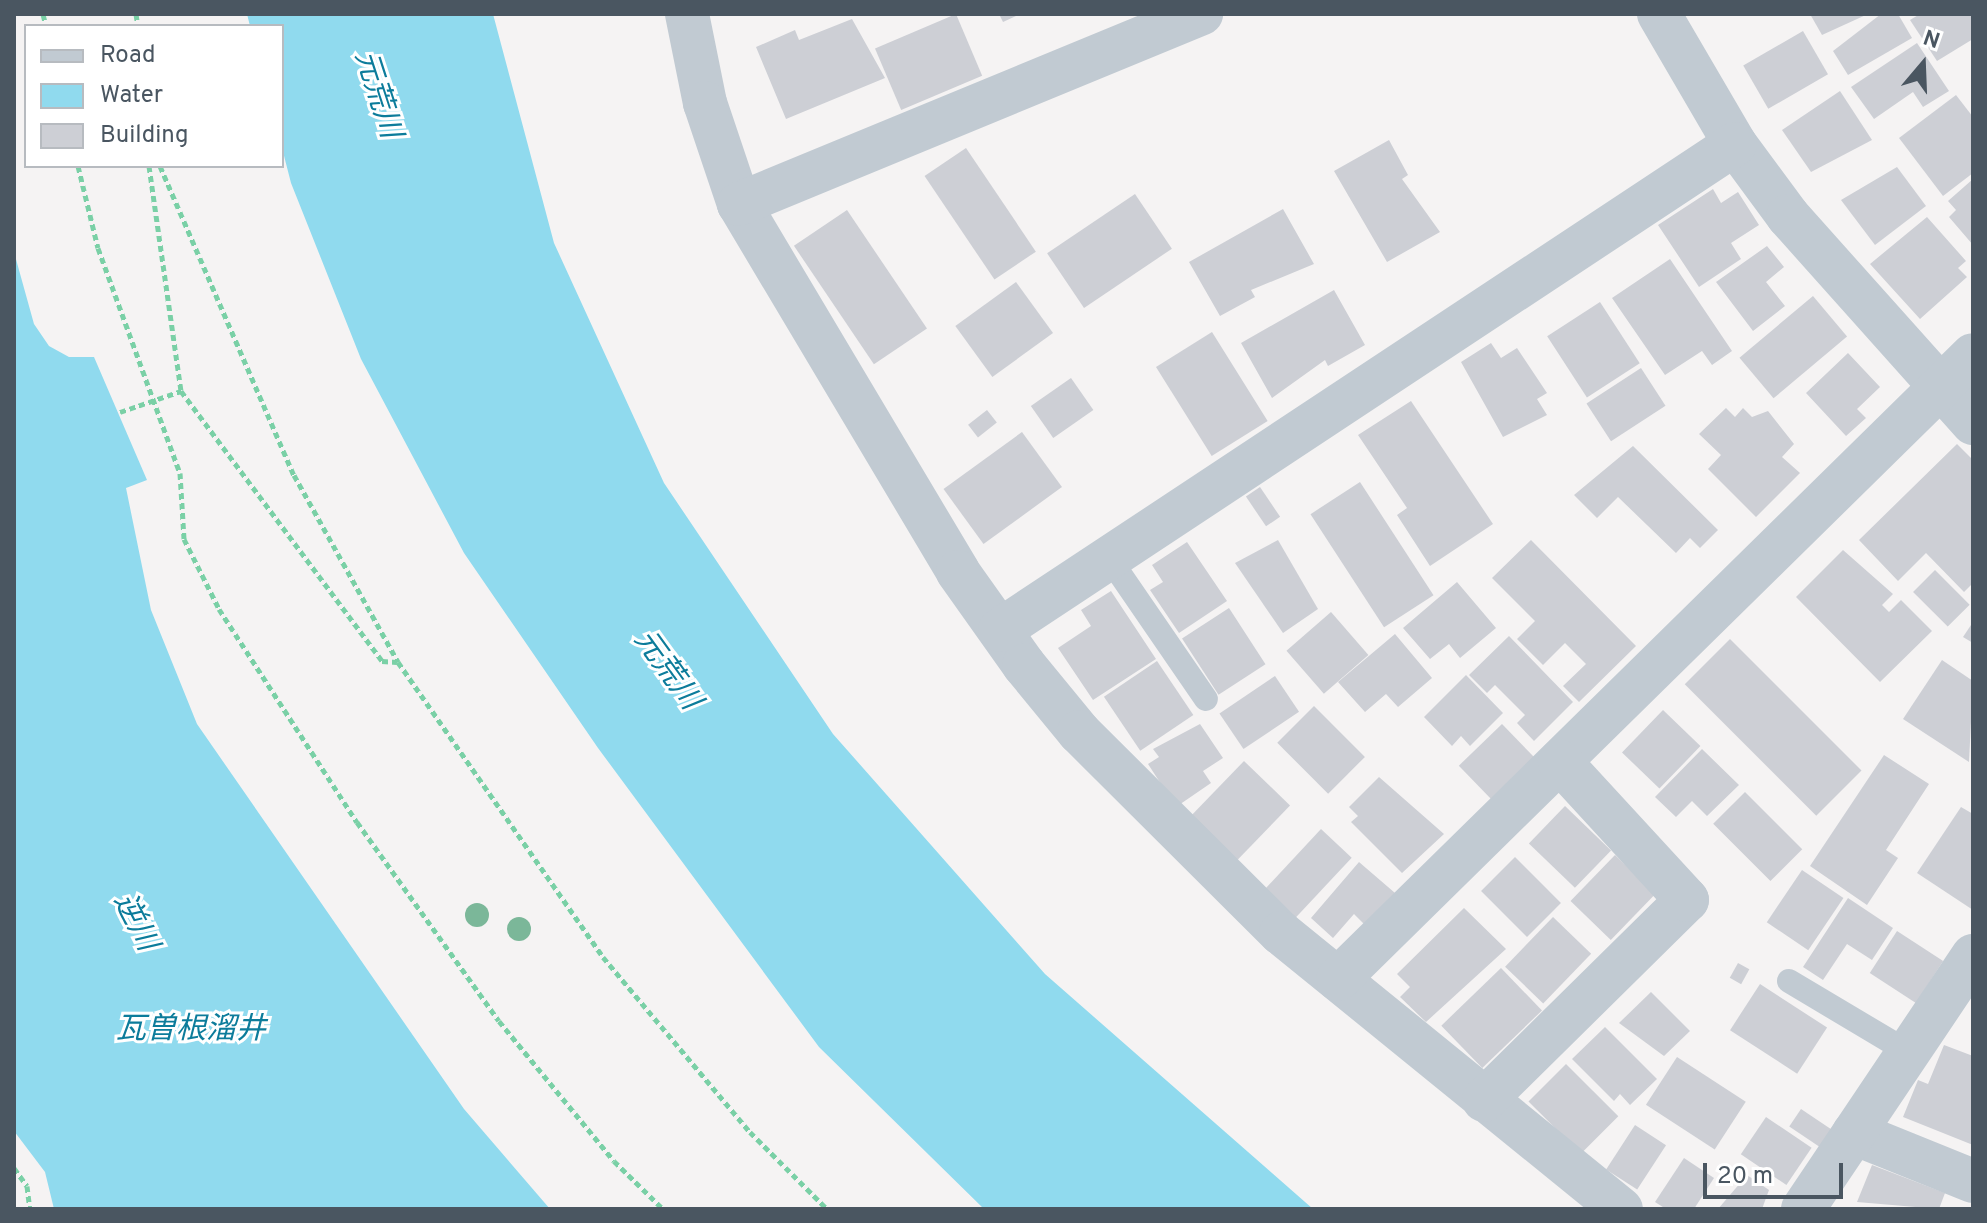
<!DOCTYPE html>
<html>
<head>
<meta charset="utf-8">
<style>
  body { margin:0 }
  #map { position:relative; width:1987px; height:1223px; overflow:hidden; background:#f5f3f3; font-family:Overpass,"Noto Sans JP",sans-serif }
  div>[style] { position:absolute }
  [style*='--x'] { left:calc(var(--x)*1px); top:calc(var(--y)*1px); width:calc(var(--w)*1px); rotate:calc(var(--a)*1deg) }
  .water>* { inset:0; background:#90daee }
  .building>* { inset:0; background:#cdcfd5; transform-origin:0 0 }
  .path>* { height:5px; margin-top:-2.5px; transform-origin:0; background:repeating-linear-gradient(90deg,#7ad0a6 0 6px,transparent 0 10px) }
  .service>* { height:24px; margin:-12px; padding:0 12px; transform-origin:12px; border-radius:12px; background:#c1cad2 }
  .minor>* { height:44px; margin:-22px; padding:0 22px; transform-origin:22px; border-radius:22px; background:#c1cad2 }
  .trees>* { width:24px; height:24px; margin:-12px; border-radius:50%; background:#7bb799 }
  span { translate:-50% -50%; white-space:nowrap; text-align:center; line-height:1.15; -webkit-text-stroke:6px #fff; paint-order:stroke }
  .water-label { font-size:30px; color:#0c7c9b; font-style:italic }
  .frame { position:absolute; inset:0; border:16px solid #4a5661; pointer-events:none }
  .legend { position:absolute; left:24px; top:24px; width:260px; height:144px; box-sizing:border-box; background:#fff; border:2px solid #b7bbc0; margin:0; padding:10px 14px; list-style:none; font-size:24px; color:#4a5661 }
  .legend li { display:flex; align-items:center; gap:16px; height:40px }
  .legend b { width:40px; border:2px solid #b7bbc0 }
  .north { position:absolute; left:1883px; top:24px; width:80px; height:80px; -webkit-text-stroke:6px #fff; paint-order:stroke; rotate:19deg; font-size:22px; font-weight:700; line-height:32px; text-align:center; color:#4a5661 }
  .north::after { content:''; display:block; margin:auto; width:28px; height:36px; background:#4a5661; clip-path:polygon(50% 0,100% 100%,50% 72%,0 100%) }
  .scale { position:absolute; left:1703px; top:1163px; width:140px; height:36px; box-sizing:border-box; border:4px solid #4a5661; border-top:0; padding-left:10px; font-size:24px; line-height:28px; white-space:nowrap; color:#4a5661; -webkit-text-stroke:6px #fff; paint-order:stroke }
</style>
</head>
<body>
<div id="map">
  <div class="water">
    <div style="clip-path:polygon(247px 14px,493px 14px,554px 243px,664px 483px,833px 734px,1045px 974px,1313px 1209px,984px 1209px,819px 1047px,598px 748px,464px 553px,361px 359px,291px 183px,282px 148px,282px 26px,250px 26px)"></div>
    <div style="clip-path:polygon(14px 252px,34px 324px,49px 346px,69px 357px,94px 357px,147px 480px,126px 488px,151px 610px,197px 724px,464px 1109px,550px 1209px,54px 1209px,45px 1172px,14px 1131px)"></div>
  </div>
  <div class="building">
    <div style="left:956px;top:14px;width:67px;height:88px;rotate:67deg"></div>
    <div style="clip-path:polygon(999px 14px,1016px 14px,1016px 16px,1003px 22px)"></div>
    <div style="clip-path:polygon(1810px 14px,1868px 14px,1822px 35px)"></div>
    <div style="clip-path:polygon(1881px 14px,1898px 14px,1912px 38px,1848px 75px,1833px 51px)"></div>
    <div style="clip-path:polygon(1920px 14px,1973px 14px,1973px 39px,1937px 61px,1910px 20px)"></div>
    <div style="clip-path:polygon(852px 19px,885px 78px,786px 119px,756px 47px,795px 30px,799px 40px)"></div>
    <div style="left:1803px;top:31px;width:50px;height:69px;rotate:60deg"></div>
    <div style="clip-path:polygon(1917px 43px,1949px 91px,1923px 107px,1913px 92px,1874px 119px,1851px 87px)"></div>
    <div style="clip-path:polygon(1840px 91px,1872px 140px,1811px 172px,1782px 130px)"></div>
    <div style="clip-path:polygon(1956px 95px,1973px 117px,1973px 173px,1943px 196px,1899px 138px)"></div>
    <div style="clip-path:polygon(1389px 140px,1408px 175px,1402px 179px,1440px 232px,1387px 262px,1334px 171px)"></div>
    <div style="left:966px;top:148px;width:125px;height:50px;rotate:56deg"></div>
    <div style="clip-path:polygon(1897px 167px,1926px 206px,1875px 245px,1841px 200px)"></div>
    <div style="clip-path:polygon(1973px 179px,1973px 245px,1949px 217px,1956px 210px,1948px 201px)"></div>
    <div style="clip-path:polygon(1713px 189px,1721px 203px,1738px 192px,1759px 225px,1731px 243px,1741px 259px,1699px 287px,1658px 225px)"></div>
    <div style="left:1135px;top:194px;width:66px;height:106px;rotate:56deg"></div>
    <div style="clip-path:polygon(1283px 209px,1314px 264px,1251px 290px,1255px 297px,1220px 316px,1189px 262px)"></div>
    <div style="left:847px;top:210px;width:143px;height:64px;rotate:56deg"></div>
    <div style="clip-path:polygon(1927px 217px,1966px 261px,1958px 268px,1967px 277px,1920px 319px,1870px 264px)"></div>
    <div style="clip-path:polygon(1767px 246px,1784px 267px,1766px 282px,1785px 306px,1753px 331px,1716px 282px)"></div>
    <div style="clip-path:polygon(1670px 259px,1732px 351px,1712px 365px,1702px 351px,1665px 375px,1612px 298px)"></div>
    <div style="left:1016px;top:282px;width:63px;height:75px;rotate:54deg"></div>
    <div style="clip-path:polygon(1334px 290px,1365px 345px,1328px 366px,1325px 360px,1272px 398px,1241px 343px)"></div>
    <div style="left:1813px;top:296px;width:53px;height:96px;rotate:50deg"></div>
    <div style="left:1600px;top:302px;width:73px;height:63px;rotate:57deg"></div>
    <div style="left:1212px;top:332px;width:105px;height:66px;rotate:58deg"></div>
    <div style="clip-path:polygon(1491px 343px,1501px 358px,1517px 348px,1547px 393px,1537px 399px,1547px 415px,1503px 437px,1461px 362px)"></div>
    <div style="clip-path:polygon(1848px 353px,1880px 387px,1857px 409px,1866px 418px,1846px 436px,1806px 393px)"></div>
    <div style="left:1641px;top:368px;width:45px;height:65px;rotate:57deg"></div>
    <div style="left:1071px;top:378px;width:39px;height:49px;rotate:55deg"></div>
    <div style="clip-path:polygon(1411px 401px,1493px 524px,1430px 566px,1397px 515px,1407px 508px,1358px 435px)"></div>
    <div style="clip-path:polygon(1726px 408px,1735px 417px,1743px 408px,1752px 417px,1768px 411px,1794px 444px,1782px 457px,1800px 473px,1756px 517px,1708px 469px,1721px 455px,1699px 434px)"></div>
    <div style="left:987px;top:410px;width:16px;height:24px;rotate:52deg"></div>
    <div style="left:1022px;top:432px;width:68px;height:97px;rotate:54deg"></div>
    <div style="clip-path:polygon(1957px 444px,1973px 460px,1973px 583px,1964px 592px,1926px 553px,1898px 581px,1859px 540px)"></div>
    <div style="clip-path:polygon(1633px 446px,1718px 530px,1700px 548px,1690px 538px,1676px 553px,1618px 497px,1597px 518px,1574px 495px)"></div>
    <div style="left:1360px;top:482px;width:135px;height:59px;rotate:57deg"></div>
    <div style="left:1260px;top:487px;width:36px;height:17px;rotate:56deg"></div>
    <div style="clip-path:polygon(1278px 540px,1318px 609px,1283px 633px,1235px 563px)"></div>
    <div style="clip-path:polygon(1531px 540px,1636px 646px,1579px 702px,1563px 686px,1586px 664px,1565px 643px,1543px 665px,1517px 639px,1535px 621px,1492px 578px)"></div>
    <div style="clip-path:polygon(1187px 542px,1227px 601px,1179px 633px,1150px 590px,1163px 582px,1152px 565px)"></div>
    <div style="clip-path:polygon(1843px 550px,1893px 594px,1882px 605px,1889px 612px,1901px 600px,1932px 631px,1880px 682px,1796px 597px)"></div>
    <div style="left:1935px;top:570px;width:49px;height:31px;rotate:45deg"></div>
    <div style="clip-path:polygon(1457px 582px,1496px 628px,1460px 658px,1449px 644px,1430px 659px,1403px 628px)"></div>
    <div style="clip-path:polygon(1111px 591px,1156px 659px,1093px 700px,1058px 648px,1091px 626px,1081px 610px)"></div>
    <div style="left:1229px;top:608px;width:67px;height:56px;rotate:57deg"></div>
    <div style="left:1331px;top:612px;width:57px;height:59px;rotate:49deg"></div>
    <div style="clip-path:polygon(1973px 622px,1973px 643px,1963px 637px)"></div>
    <div style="clip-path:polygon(1395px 634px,1432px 678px,1398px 707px,1386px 694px,1365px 712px,1338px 682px)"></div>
    <div style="clip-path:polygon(1509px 636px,1573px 702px,1534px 741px,1517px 723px,1525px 715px,1495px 685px,1487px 693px,1469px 675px)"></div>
    <div style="left:1730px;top:639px;width:186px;height:64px;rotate:45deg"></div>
    <div style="clip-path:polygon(1942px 660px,1973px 681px,1969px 762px,1903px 719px)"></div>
    <div style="left:1157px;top:661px;width:65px;height:64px;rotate:56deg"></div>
    <div style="clip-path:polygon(1466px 675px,1503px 713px,1470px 746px,1461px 736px,1452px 746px,1424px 717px)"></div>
    <div style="left:1275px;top:676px;width:43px;height:67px;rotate:56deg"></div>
    <div style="left:1314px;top:706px;width:72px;height:52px;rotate:45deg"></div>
    <div style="left:1663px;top:710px;width:52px;height:59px;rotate:44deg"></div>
    <div style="clip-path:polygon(1200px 724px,1223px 758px,1203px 771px,1211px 783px,1176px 807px,1148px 764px,1159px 757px,1153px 749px)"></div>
    <div style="left:1502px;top:724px;width:46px;height:60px;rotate:46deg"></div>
    <div style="clip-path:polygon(1702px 749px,1739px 785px,1707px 816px,1692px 801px,1676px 817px,1655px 797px)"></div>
    <div style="clip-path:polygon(1884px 755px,1929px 784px,1886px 850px,1898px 858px,1867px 905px,1810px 866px)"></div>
    <div style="left:1244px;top:761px;width:64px;height:81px;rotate:44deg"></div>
    <div style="clip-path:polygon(1379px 777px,1444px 834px,1402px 873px,1351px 822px,1358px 816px,1349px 807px)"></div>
    <div style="left:1745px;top:792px;width:81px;height:45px;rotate:45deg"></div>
    <div style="left:1565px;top:806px;width:64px;height:52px;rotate:44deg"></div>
    <div style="clip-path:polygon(1961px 807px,1973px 814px,1973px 910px,1917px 873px)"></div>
    <div style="left:1321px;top:829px;width:42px;height:82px;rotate:43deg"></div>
    <div style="left:1615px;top:855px;width:56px;height:64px;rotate:44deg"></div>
    <div style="left:1515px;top:857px;width:65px;height:48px;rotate:45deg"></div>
    <div style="clip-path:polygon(1359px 862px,1395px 893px,1366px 926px,1354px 914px,1333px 938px,1311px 918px)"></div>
    <div style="left:1802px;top:870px;width:50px;height:63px;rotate:34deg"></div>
    <div style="clip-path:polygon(1848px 898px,1893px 928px,1872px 960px,1847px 944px,1823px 980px,1803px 967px)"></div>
    <div style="clip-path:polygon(1464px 908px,1506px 949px,1426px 1022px,1400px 997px,1410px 987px,1397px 974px)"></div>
    <div style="left:1553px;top:917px;width:53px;height:69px;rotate:44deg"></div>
    <div style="left:1897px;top:931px;width:55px;height:50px;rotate:33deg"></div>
    <div style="left:1738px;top:963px;width:13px;height:17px;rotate:29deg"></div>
    <div style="left:1501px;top:968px;width:59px;height:83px;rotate:46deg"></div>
    <div style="left:1760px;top:984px;width:80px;height:55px;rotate:33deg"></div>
    <div style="clip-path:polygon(1651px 992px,1690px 1031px,1664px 1056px,1619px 1023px)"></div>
    <div style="clip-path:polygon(1605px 1027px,1657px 1079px,1630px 1105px,1620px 1094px,1614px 1101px,1572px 1059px)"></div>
    <div style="clip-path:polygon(1944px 1045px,1973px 1056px,1973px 1145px,1903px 1117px,1918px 1080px,1928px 1084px)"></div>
    <div style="left:1677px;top:1057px;width:82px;height:57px;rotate:33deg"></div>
    <div style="left:1566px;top:1064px;width:74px;height:53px;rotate:45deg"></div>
    <div style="left:1801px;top:1109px;width:40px;height:21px;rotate:34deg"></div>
    <div style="left:1766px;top:1117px;width:55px;height:45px;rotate:34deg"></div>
    <div style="left:1635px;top:1125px;width:37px;height:53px;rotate:33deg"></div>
    <div style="clip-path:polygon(1684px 1158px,1714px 1178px,1694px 1209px,1666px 1209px,1655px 1202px)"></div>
    <div style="clip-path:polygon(1872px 1165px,1945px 1193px,1939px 1209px,1857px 1202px)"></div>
    <div style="clip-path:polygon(1747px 1175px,1769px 1190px,1762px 1209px,1718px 1209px)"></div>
  </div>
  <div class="path">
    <div style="--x:43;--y:14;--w:12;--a:76"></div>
    <div style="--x:136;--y:14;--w:12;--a:81"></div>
    <div style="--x:78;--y:166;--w:84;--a:76.3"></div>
    <div style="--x:98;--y:248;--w:239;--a:70"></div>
    <div style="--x:180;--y:473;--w:66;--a:86.5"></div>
    <div style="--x:184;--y:539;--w:78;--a:63.4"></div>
    <div style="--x:219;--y:609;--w:254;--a:57.1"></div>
    <div style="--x:357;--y:822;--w:244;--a:54.5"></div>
    <div style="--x:499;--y:1021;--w:181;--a:50.6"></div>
    <div style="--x:614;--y:1161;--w:69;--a:44.4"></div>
    <div style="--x:149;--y:166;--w:227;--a:81.9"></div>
    <div style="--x:181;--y:391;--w:337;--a:53.3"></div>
    <div style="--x:382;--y:661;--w:15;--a:4"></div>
    <div style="--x:160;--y:166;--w:337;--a:66.6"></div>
    <div style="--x:294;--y:475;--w:214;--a:60.9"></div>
    <div style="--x:398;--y:662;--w:359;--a:55.2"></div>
    <div style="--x:603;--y:957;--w:229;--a:50"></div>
    <div style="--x:750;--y:1132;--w:109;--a:45"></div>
    <div style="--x:120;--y:412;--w:65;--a:-19"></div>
    <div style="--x:14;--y:1168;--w:22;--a:54"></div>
    <div style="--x:27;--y:1186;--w:23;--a:83"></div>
  </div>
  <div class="service">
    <div style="--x:1109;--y:558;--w:171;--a:55.5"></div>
    <div style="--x:1789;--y:981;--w:139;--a:30.8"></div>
  </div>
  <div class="minor">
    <div style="--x:687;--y:14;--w:91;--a:78.6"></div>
    <div style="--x:705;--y:103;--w:107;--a:71.4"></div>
    <div style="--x:739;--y:204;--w:428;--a:59.2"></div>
    <div style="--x:958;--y:572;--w:114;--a:54.6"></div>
    <div style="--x:1024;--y:665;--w:87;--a:50.6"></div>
    <div style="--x:1079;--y:732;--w:285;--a:44.9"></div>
    <div style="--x:1281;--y:933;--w:438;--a:39.1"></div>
    <div style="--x:1659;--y:14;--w:151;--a:59.7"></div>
    <div style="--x:1735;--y:144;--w:89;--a:53.6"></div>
    <div style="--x:1788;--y:216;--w:278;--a:48.2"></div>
    <div style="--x:739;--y:204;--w:500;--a:-22.4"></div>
    <div style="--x:1000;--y:630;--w:881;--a:-33.47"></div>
    <div style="--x:1338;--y:979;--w:890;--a:-44.5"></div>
    <div style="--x:1484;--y:1100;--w:285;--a:-44.6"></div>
    <div style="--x:1687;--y:900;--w:188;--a:-132.6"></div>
    <div style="--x:1854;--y:1133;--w:128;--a:22"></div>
    <div style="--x:1803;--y:1209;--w:305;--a:-56.1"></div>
  </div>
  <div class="trees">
    <div style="left:477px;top:915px"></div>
    <div style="left:519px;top:929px"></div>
  </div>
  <div class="water-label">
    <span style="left:376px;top:95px;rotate:72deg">元荒川</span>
    <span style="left:666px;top:671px;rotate:54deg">元荒川</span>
    <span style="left:134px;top:923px;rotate:63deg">逆川</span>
    <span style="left:191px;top:1031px">瓦曽根溜井</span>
  </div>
  <div class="frame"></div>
  <ul class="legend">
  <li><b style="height:10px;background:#c1cad2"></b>Road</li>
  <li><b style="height:22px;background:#90daee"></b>Water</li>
  <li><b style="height:22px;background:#cdcfd5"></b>Building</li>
  </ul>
  <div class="north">N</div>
  <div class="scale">20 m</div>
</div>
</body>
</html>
